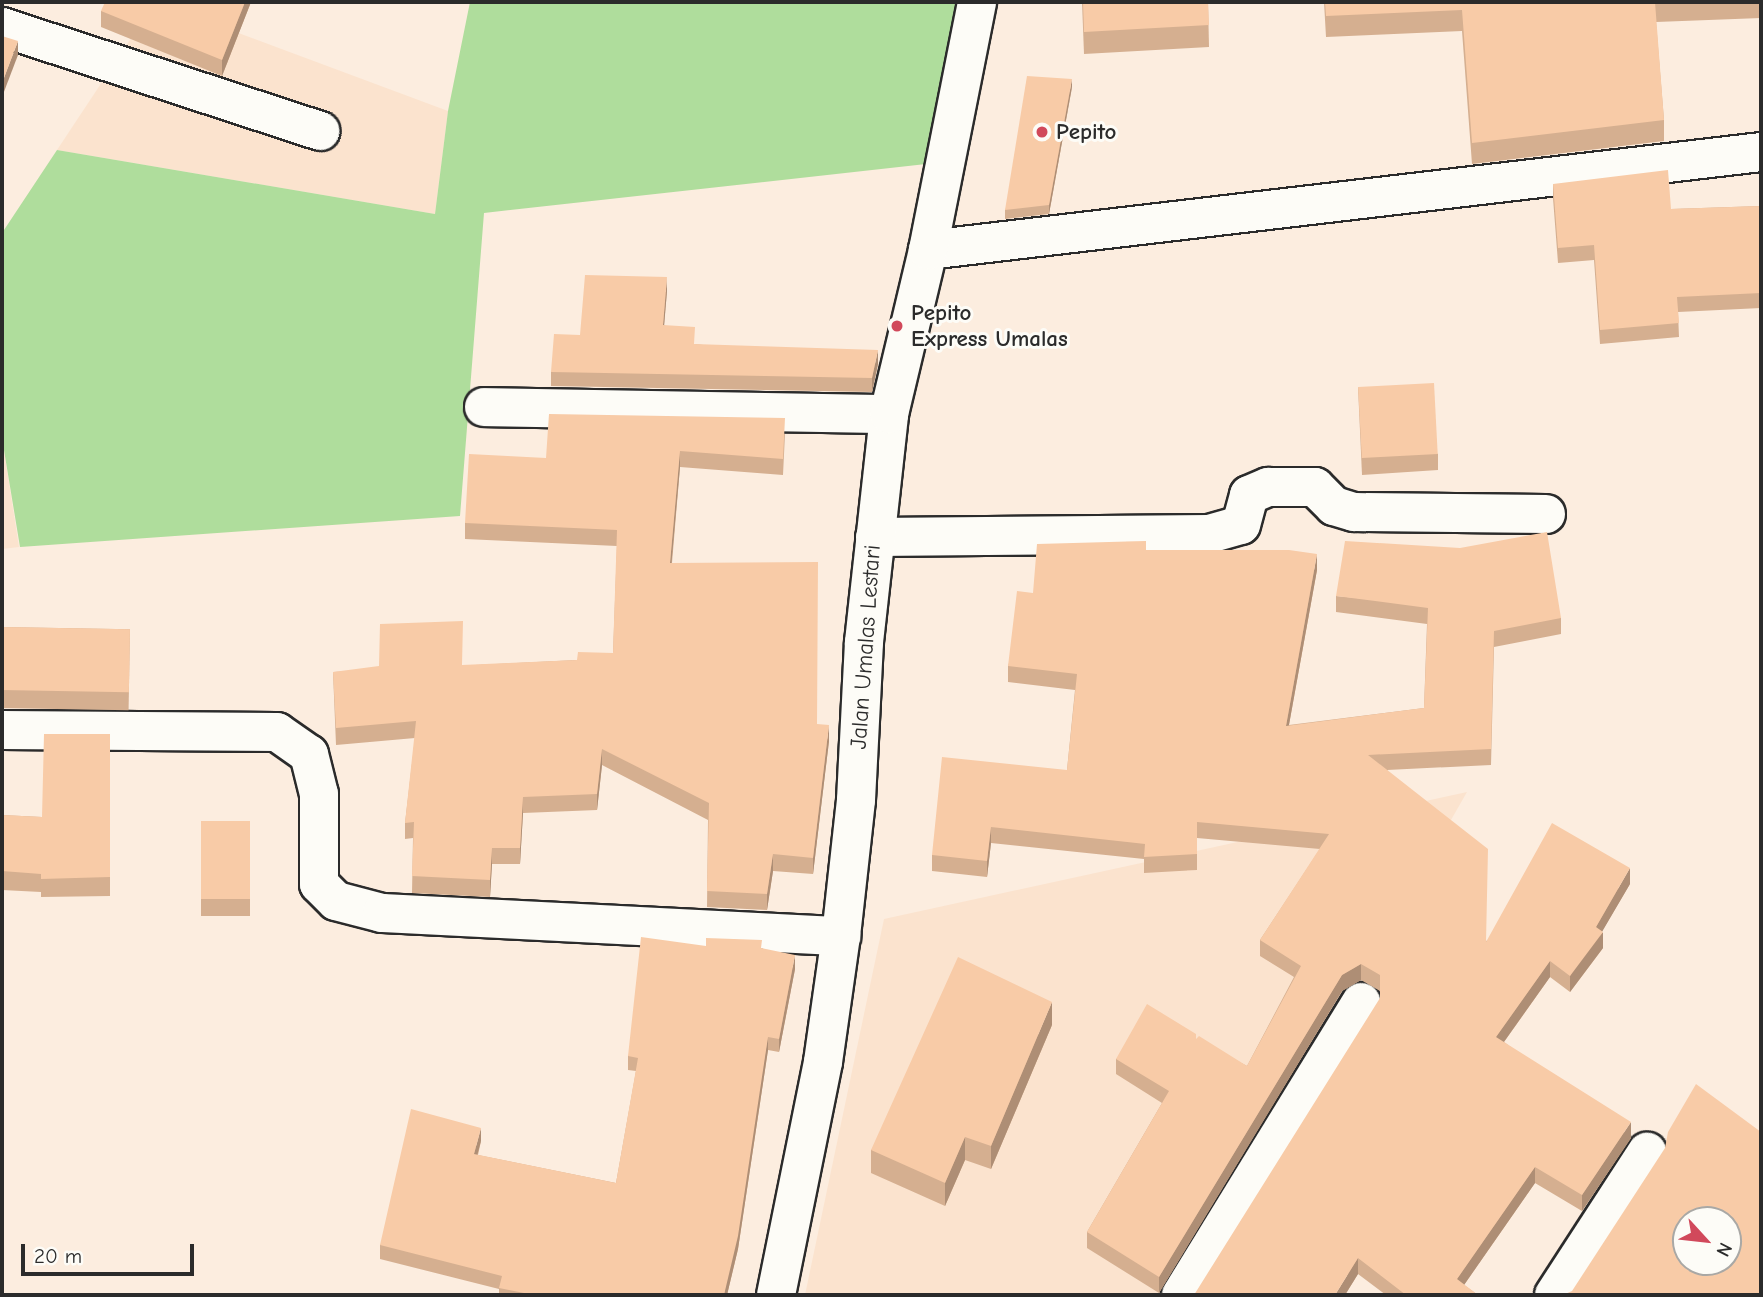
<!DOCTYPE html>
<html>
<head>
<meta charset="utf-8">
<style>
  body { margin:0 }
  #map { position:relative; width:1763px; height:1297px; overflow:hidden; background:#fceddf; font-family:"Comic Neue",sans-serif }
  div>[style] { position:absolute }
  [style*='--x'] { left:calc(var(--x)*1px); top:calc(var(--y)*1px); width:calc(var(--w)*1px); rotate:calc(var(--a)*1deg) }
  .built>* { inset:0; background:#fbe3ce }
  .green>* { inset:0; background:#afdd9c }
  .roads { filter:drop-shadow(2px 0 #2b2b2b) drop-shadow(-2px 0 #2b2b2b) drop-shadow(0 2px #2b2b2b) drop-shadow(0 -2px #2b2b2b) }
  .minor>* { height:38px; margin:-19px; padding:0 19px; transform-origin:19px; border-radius:19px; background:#fdfcf7 }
  .wall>* { inset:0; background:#d5af90; transform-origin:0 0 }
  .shaded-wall>* { inset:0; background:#ae8e75 }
  .building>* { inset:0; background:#f8cba7; transform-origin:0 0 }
  .dots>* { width:19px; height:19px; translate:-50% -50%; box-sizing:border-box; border:4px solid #fdfcf7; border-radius:50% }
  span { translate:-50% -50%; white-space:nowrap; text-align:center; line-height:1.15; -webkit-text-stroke:6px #fdfcf7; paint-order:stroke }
  .poi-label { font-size:23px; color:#2b2b2b; font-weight:700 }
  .left { translate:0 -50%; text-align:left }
  .street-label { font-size:23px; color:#2b2b2b }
  .frame { position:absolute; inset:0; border:4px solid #2b2b2b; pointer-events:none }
  .north { position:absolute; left:1672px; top:1206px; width:70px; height:70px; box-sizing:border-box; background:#fdfcf7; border:2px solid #a9a8a5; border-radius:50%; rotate:117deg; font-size:19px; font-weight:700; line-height:28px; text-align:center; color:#2b2b2b }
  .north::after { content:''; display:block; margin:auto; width:24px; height:32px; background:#d1495b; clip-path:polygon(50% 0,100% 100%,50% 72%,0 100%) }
  .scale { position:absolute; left:21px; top:1244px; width:173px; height:32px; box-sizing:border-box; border:4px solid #2b2b2b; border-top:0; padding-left:9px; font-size:21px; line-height:24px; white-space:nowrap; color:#2b2b2b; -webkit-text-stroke:5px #fdfcf7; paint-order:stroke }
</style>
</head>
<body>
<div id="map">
  <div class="built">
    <div style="clip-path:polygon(155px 2px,448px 111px,435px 214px,57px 150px)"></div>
    <div style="clip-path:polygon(2px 438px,19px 547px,2px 549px)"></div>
    <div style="clip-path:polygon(1467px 792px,1179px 1295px,805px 1295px,884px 919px)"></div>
  </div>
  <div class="green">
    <div style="clip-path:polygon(470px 2px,998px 2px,962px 160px,484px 213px,460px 516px,20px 547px,2px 438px,2px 233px,57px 150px,435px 214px,448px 111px)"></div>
  </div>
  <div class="roads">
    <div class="minor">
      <div style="--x:2;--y:27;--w:335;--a:18.1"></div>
      <div style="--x:928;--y:250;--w:839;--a:-6.71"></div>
      <div style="--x:484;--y:407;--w:405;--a:1"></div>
      <div style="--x:875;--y:537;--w:334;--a:-0.5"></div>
      <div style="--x:1209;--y:534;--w:33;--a:-16"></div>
      <div style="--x:1241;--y:525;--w:31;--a:-75"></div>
      <div style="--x:1249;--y:495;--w:21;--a:-23"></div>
      <div style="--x:1268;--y:487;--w:47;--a:0"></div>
      <div style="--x:1315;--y:487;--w:27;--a:45"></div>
      <div style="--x:1334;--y:506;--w:21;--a:17"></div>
      <div style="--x:1354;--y:512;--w:192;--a:0.6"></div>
      <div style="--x:2;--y:730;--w:275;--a:0.4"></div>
      <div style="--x:277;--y:732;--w:39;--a:35"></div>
      <div style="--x:309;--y:754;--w:41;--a:76"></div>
      <div style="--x:319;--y:794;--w:90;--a:90"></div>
      <div style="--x:319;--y:884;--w:24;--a:45"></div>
      <div style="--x:336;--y:901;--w:48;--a:14.6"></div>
      <div style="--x:382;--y:913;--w:460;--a:2.9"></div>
      <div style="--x:776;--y:1295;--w:238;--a:-78.6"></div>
      <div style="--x:823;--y:1062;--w:127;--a:-81.9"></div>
      <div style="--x:841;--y:936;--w:137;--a:-83.7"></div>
      <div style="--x:856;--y:800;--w:158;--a:-87.1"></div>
      <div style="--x:864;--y:642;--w:229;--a:-83.7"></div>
      <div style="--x:889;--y:414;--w:169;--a:-76.6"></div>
      <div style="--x:928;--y:250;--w:253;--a:-78.8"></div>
      <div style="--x:1181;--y:1295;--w:344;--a:-58.4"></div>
      <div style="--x:1554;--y:1295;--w:171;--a:-57"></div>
    </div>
  </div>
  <div class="wall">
    <div style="clip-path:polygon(251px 2px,222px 76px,101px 27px,101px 11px)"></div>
    <div style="clip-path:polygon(1082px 2px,1208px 2px,1209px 47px,1084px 54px)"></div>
    <div style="clip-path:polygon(1324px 2px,1761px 2px,1761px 18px,1656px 22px,1664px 120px,1664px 141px,1472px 164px,1462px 31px,1326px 37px)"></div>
    <div style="clip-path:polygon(1072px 87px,1049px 214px,1005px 219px,1005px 210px)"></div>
    <div style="clip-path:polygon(1553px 184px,1671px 209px,1761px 206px,1761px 308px,1678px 312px,1679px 337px,1600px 344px,1594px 260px,1558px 263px,1553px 198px)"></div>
    <div style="clip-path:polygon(667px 291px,664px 325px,694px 344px,878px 364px,872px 392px,551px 386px,551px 372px,580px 335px)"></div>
    <div style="clip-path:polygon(1358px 387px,1438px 454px,1438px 470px,1362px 475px)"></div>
    <div style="clip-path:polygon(785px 434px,783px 475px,680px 467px,672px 563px,817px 724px,829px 741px,813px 874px,773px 871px,767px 910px,707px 907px,708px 820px,602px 765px,597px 810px,523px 813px,520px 864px,492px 864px,490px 897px,412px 893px,413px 838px,405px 839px,405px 823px,415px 738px,336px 745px,333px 672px,577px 660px,613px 653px,617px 546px,465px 539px,465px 523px,546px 458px)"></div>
    <div style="clip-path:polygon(1146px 550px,1317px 570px,1289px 725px,1424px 708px,1427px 624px,1336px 612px,1336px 596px,1561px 618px,1561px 634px,1494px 647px,1491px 765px,1387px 770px,1486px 941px,1630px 884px,1602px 931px,1603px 948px,1570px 992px,1550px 977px,1504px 1042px,1631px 1138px,1582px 1211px,1535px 1183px,1464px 1285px,1478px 1295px,1386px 1295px,1358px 1274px,1345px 1295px,1380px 998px,1380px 991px,1361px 980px,1342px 991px,1159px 1293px,1087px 1248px,1087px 1232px,1162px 1103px,1116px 1074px,1116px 1059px,1196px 1039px,1247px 1066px,1294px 977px,1260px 956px,1260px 940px,1320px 849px,1197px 838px,1197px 870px,1144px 873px,1144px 859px,991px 843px,987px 877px,932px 871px,932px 855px,1067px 770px,1075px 690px,1008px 682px,1008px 666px,1033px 593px)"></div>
    <div style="left:2px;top:627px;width:128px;height:81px;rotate:1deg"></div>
    <div style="clip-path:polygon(110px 734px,110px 896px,41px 897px,41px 892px,2px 890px,2px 815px,42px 817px)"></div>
    <div style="left:201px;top:821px;width:49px;height:95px"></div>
    <div style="clip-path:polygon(706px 946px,762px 948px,795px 969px,779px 1052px,768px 1050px,738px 1249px,727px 1295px,499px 1295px,499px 1289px,380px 1259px,380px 1245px,481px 1141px,478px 1155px,616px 1183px,636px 1071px,628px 1070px,628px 1056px)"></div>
    <div style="clip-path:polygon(1052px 1025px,991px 1169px,965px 1160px,945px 1206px,871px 1173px,871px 1150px)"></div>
  </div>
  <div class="shaded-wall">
    <div style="clip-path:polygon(245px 2px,251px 2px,222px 76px,222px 60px)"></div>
    <div style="clip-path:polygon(18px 41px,18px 55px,2px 97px,2px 83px)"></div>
    <div style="clip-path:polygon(1072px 79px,1072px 87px,1049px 214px,1049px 205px)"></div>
    <div style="clip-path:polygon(667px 277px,667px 291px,663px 339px,663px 325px)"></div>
    <div style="clip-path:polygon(878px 350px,878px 364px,872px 392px,872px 378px)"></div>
    <div style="clip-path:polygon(680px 451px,680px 467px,670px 579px,670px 563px)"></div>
    <div style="clip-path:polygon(1317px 554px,1317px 570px,1286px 741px,1286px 726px)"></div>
    <div style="clip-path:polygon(829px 725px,829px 741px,813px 874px,813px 858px)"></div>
    <div style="clip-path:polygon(602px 749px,602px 765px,597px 810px,597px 794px)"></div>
    <div style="clip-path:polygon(523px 797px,523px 813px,520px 864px,520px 848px)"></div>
    <div style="clip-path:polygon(991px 827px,991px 843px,987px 877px,987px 861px)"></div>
    <div style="clip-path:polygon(492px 848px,492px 864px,490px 897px,490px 880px)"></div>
    <div style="clip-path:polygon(773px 854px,773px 871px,767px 910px,767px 894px)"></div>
    <div style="clip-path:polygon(1630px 868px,1630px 884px,1599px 937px,1603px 932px,1603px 948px,1570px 992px,1570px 976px,1596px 927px)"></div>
    <div style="clip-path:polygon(795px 955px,795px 969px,779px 1052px,779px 1039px)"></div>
    <div style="clip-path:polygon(1550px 961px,1550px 977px,1496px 1053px,1496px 1037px)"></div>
    <div style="clip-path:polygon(1361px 964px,1361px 980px,1342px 991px,1159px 1293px,1159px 1277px,1342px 975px)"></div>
    <div style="clip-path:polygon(1052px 1002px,1052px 1025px,991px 1169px,991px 1146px)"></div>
    <div style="clip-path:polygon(768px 1037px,768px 1050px,738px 1249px,727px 1295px,724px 1295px)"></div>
    <div style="clip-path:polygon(1631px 1122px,1631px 1138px,1582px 1211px,1582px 1195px)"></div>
    <div style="clip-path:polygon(481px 1128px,481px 1141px,474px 1167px,474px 1154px)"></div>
    <div style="clip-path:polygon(965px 1137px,965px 1160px,945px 1206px,945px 1183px)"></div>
    <div style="clip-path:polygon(1535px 1167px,1535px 1183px,1457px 1295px,1457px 1279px)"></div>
    <div style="clip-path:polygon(1358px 1258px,1358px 1274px,1345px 1295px,1335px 1295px)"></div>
  </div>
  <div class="building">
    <div style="clip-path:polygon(105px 2px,245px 2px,222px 60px,101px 11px)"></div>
    <div style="clip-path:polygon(1083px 2px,1208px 2px,1209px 25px,1084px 32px)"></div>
    <div style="clip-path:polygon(1325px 2px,1655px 2px,1664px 120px,1472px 143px,1462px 10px,1326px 16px)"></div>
    <div style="clip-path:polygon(2px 36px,18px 41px,2px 83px)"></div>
    <div style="clip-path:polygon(1027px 76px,1072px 79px,1049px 205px,1005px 210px)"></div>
    <div style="clip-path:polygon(1668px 170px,1671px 209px,1761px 206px,1761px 293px,1677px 297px,1679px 323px,1600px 330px,1594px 245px,1558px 248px,1553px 184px)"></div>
    <div style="clip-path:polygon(585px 275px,667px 277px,663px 325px,695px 327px,694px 344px,878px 350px,872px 378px,551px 372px,554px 334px,580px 335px)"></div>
    <div style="left:1434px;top:383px;width:71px;height:76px;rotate:87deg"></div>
    <div style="clip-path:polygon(549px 414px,785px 418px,783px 459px,680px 451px,670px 563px,818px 562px,817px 724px,829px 725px,813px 858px,773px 854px,767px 894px,707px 891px,709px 803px,602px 749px,597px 794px,523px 797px,520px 848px,492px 848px,490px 880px,412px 876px,414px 822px,405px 823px,416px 721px,336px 728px,333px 672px,379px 666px,380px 624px,463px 621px,462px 665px,577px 660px,578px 652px,613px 653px,617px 530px,465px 523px,469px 454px,546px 458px)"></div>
    <div style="clip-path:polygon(1547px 532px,1561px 618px,1494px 631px,1491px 749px,1368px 755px,1488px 849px,1486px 942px,1552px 823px,1630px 868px,1596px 927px,1603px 932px,1570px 976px,1550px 961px,1496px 1037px,1631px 1122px,1582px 1195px,1535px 1167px,1457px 1279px,1478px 1295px,1406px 1295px,1358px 1258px,1335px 1295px,1194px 1295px,1380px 998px,1380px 975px,1361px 964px,1342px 975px,1159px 1277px,1087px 1232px,1169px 1091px,1116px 1059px,1147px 1004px,1196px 1034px,1196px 1039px,1199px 1036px,1247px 1066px,1301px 966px,1260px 940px,1329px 834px,1197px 822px,1197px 854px,1144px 857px,1145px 844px,991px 827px,987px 861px,932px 855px,942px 757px,1067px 770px,1077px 674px,1008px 666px,1017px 591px,1033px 593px,1037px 544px,1146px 541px,1146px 550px,1289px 550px,1317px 554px,1286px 726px,1424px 708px,1428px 608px,1336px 596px,1345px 541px,1460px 548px)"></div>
    <div style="left:2px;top:627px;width:128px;height:63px;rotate:1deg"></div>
    <div style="clip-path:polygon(44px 734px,110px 734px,110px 877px,41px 879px,41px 874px,2px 871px,2px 815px,42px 817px)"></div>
    <div style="left:201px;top:821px;width:49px;height:78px"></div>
    <div style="clip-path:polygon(641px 937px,706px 946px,706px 938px,762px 940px,761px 948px,795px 955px,779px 1039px,768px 1037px,738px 1236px,724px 1295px,534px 1295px,499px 1288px,502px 1276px,380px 1245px,411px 1109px,481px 1128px,474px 1154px,616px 1183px,638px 1058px,628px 1056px)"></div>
    <div style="clip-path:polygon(958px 957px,1052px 1002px,991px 1146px,965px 1137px,945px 1183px,871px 1150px)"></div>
    <div style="clip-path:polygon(evenodd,1696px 1084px,1761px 1132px,1761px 1295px,1563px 1295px,1572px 1291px,1665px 1148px,1668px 1132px,1696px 1084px,1686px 1220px,1728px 1220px,1728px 1262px,1686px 1262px,1686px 1220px)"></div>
  </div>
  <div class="dots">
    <div style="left:1042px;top:132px;background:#d1495b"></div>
    <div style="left:897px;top:326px;background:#d1495b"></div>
  </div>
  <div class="poi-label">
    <span class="left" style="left:1056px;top:132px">Pepito</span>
    <span class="left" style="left:911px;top:326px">Pepito<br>Express Umalas</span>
  </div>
  <div class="street-label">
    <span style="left:866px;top:647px;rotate:-86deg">Jalan Umalas Lestari</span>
  </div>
  <div class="frame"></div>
  <div class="north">N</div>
  <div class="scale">20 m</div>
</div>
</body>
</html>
